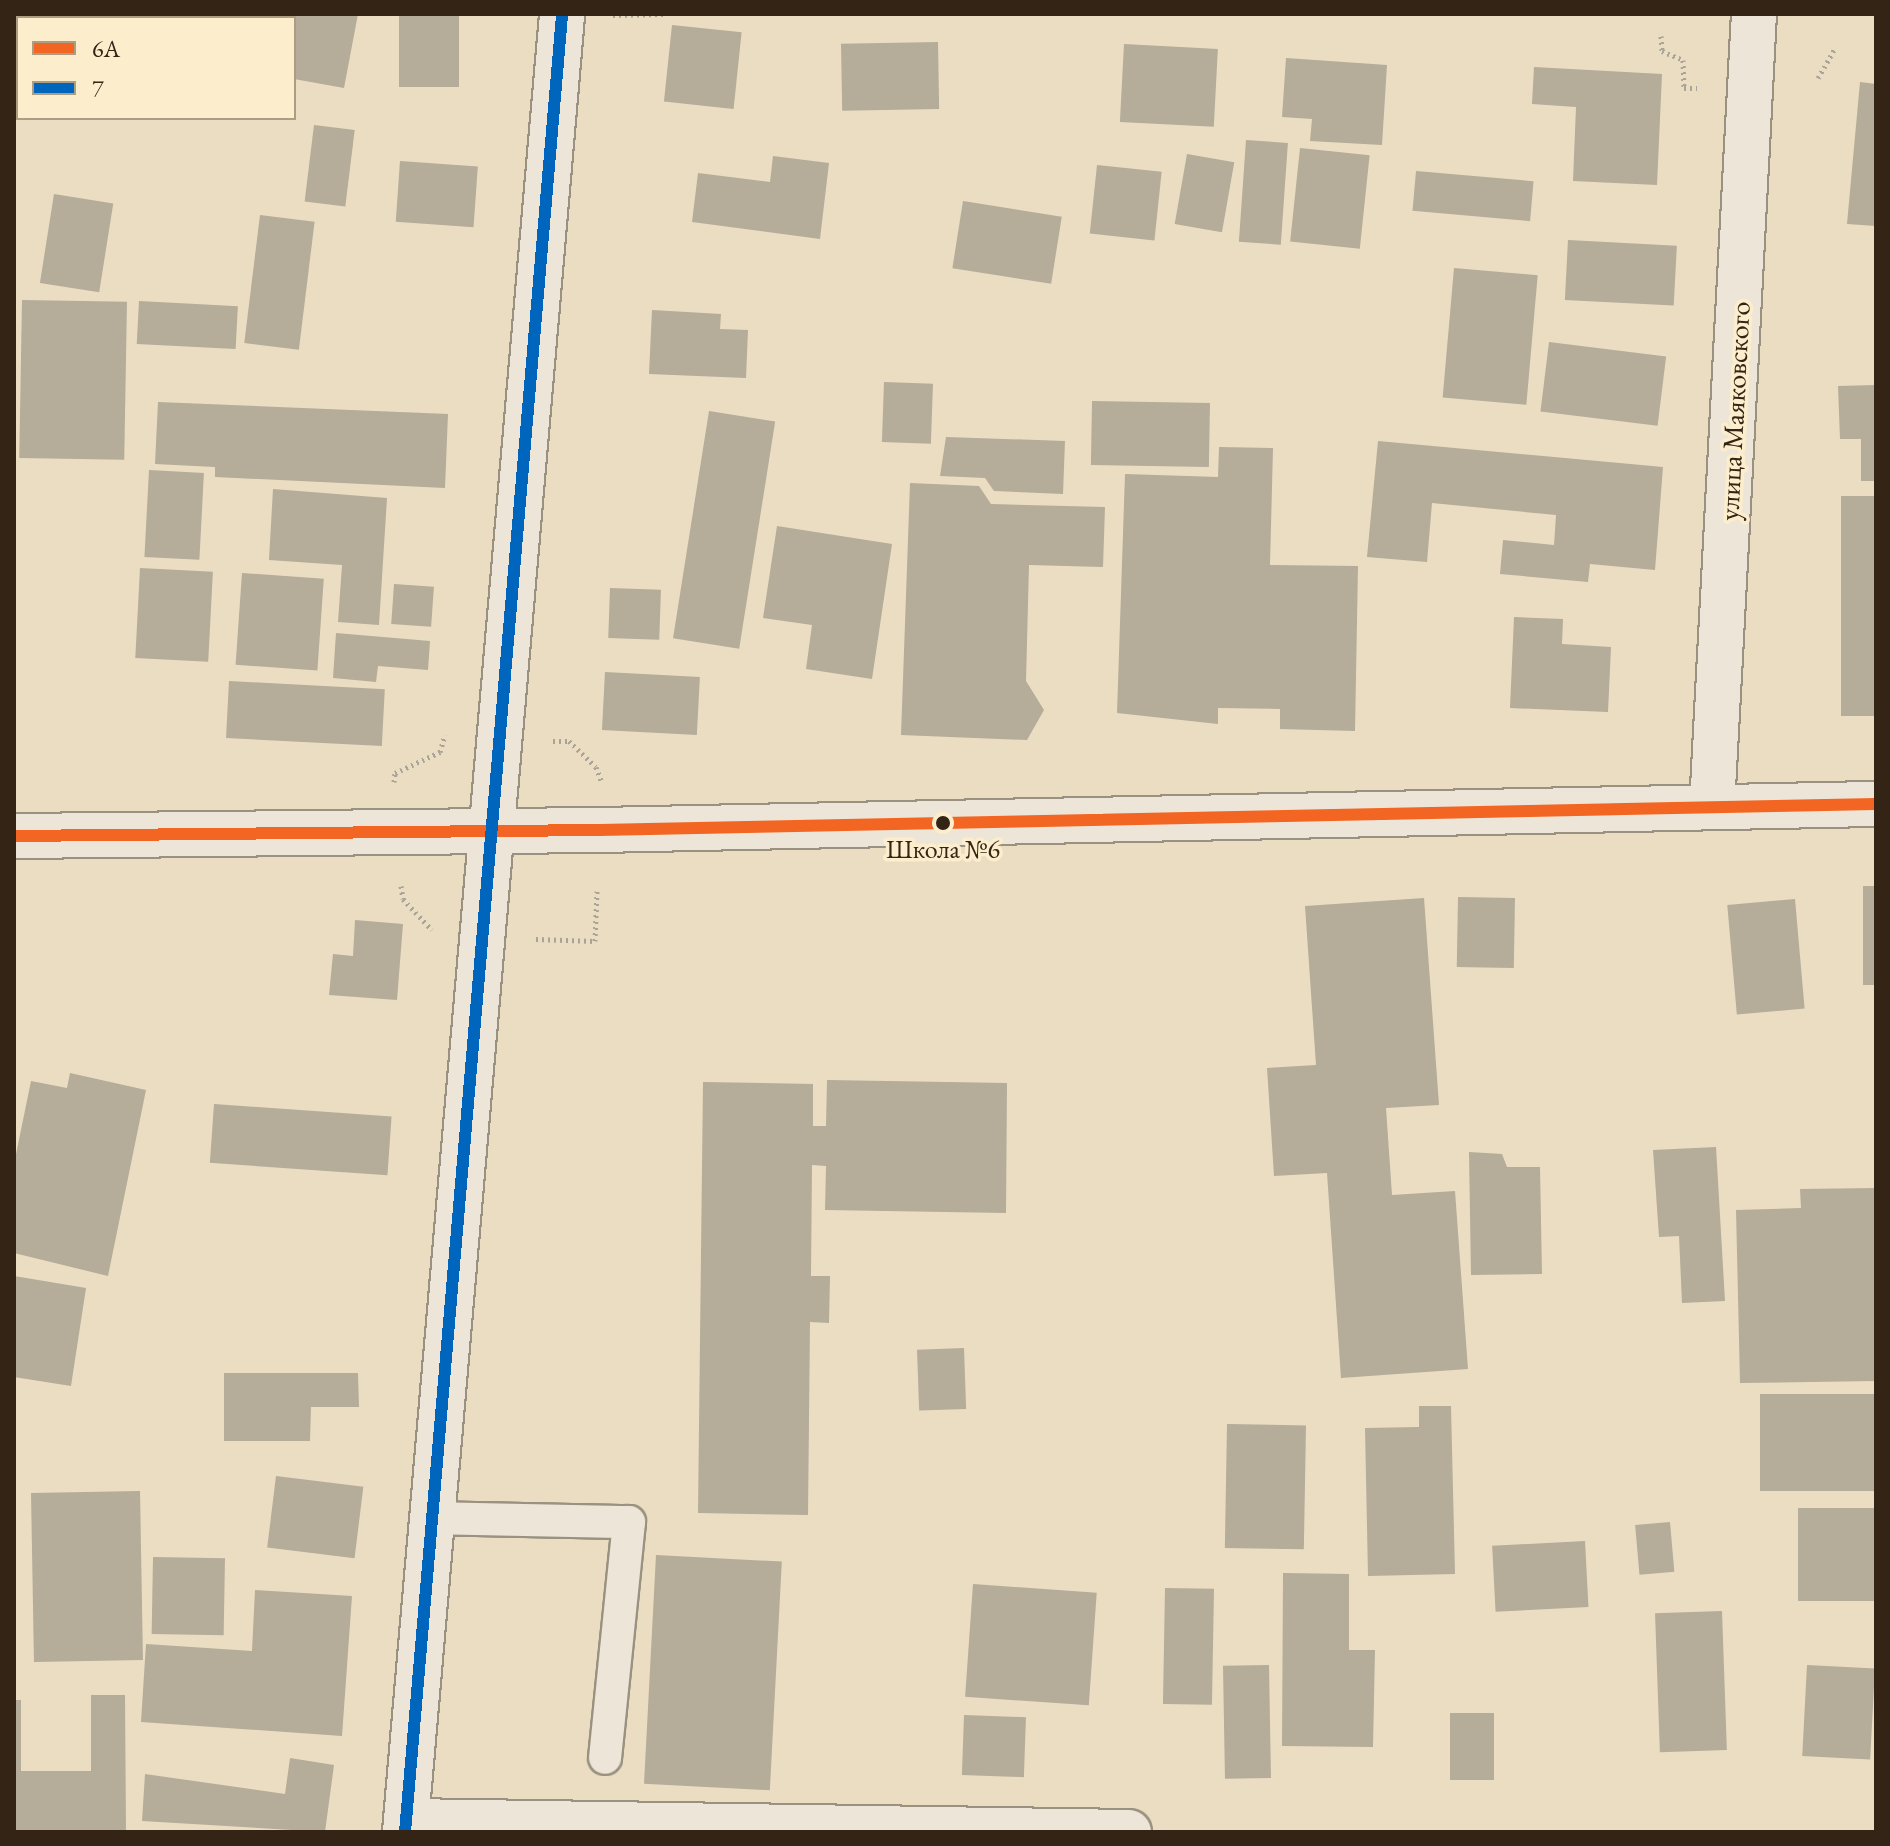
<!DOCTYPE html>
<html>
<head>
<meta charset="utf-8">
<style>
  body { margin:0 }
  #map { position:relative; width:1890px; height:1846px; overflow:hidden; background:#eaddc2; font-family:"EB Garamond",serif }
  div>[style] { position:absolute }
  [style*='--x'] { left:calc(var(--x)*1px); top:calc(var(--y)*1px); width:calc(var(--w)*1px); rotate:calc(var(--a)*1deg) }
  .building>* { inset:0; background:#b5ac99; transform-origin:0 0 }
  .path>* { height:5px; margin-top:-2.5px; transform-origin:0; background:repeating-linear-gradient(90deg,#aaa398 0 2px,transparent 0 6px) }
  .roads { filter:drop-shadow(2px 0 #9a9180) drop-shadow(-2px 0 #9a9180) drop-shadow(0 2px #9a9180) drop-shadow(0 -2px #9a9180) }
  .service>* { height:32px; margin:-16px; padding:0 16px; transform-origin:16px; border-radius:16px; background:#ede6d8 }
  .minor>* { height:44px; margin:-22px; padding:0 22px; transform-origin:22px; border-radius:22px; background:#ede6d8 }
  .tertiary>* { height:44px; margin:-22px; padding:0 22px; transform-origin:22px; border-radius:22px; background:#ede6d8 }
  .bus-1>* { height:12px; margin:-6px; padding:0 6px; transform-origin:6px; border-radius:6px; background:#f26522 }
  .bus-2>* { height:12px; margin:-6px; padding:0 6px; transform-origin:6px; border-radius:6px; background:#0065bd }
  .dots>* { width:22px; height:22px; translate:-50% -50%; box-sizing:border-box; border:4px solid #fcedcd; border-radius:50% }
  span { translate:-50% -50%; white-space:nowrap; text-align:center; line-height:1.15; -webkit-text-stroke:7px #fcedcd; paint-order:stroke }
  .bus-label { font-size:26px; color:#342415 }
  .street-label { font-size:28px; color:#342415 }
  .frame { position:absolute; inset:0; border:16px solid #342415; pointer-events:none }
  .legend { position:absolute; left:16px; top:16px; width:280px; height:104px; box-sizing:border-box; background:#fcedcd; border:2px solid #ac9d83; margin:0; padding:10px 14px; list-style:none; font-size:24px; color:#342415 }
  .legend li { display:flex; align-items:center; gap:16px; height:40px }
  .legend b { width:40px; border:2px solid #ac9d83 }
</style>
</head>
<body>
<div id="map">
  <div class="building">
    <div style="clip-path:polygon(238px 14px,358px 14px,344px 88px,294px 79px,294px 18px)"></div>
    <div style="left:399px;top:14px;width:60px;height:73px"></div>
    <div style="left:672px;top:25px;width:70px;height:77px;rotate:6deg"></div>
    <div style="left:938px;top:42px;width:67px;height:97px;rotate:89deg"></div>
    <div style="left:1124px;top:44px;width:94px;height:78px;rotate:3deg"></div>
    <div style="clip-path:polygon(1286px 58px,1387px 65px,1382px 145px,1310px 141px,1312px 119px,1282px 117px)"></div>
    <div style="clip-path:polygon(1534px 67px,1662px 74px,1657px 185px,1573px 181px,1576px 107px,1532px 104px)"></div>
    <div style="clip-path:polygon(1860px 82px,1876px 84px,1876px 226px,1847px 224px)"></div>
    <div style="left:314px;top:125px;width:41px;height:77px;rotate:7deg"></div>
    <div style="left:1246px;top:140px;width:42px;height:102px;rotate:4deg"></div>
    <div style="left:1300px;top:148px;width:70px;height:94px;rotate:6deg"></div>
    <div style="left:1187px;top:154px;width:48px;height:71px;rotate:10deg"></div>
    <div style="clip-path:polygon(773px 156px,829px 163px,820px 239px,692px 222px,698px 173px,770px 182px)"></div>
    <div style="left:400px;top:161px;width:78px;height:61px;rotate:4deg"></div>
    <div style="left:1097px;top:165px;width:65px;height:69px;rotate:6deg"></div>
    <div style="left:1416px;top:171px;width:118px;height:40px;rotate:5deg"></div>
    <div style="left:54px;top:194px;width:60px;height:90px;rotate:9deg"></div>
    <div style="left:963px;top:201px;width:100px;height:68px;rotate:9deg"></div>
    <div style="left:260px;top:215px;width:55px;height:129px;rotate:7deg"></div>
    <div style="left:1568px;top:240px;width:109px;height:60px;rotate:3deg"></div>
    <div style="left:1454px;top:268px;width:84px;height:130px;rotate:5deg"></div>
    <div style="left:22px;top:300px;width:105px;height:158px;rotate:1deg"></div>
    <div style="left:139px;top:301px;width:99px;height:43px;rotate:3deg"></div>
    <div style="clip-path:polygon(652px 310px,721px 314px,720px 329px,748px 330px,746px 378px,649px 374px)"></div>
    <div style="left:1549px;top:342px;width:118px;height:70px;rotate:7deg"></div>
    <div style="left:884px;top:382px;width:49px;height:60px;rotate:2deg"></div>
    <div style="clip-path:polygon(1876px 385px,1876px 481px,1861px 481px,1861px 439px,1840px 439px,1838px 386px)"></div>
    <div style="left:1092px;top:401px;width:118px;height:64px;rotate:1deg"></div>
    <div style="clip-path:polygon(158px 402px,448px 414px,445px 488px,215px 477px,215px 467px,155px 464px)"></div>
    <div style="left:709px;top:411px;width:67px;height:230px;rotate:9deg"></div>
    <div style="clip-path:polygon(946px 437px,1065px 441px,1063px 494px,994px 491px,985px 478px,940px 476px)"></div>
    <div style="clip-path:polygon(1378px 441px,1663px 467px,1655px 570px,1590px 564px,1588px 582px,1500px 574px,1503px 540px,1554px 545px,1556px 515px,1432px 503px,1427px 562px,1367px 557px)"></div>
    <div style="clip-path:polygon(1219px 447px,1273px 448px,1270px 565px,1358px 566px,1355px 731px,1280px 729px,1280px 709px,1218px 708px,1218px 724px,1117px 713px,1125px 474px,1218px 477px)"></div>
    <div style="left:149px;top:470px;width:55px;height:87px;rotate:3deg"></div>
    <div style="clip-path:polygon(910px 483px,979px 486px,991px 504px,1105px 507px,1103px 567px,1029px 565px,1026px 681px,1044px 710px,1027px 740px,901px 735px)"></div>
    <div style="clip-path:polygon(273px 489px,387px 498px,379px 625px,338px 622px,342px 565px,269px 560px)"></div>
    <div style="left:1841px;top:496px;width:35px;height:220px"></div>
    <div style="clip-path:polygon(777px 526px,892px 544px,872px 679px,806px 669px,812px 625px,763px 618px)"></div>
    <div style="left:140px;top:568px;width:73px;height:90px;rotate:3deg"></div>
    <div style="left:242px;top:573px;width:82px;height:92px;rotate:4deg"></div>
    <div style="left:394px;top:584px;width:40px;height:40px;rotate:4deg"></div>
    <div style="left:610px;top:588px;width:51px;height:50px;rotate:2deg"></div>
    <div style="clip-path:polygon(1514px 617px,1563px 619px,1562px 644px,1611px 647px,1608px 712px,1510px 708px)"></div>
    <div style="clip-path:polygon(336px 633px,430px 641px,428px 670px,378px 666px,376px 682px,333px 678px)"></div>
    <div style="left:605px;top:672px;width:95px;height:58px;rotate:3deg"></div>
    <div style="left:229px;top:681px;width:156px;height:57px;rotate:3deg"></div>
    <div style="left:1863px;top:886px;width:13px;height:99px"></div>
    <div style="left:1458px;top:897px;width:57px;height:70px;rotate:1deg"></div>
    <div style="clip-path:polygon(1424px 898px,1439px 1105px,1386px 1108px,1392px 1195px,1455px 1191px,1468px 1369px,1341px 1378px,1327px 1173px,1274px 1176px,1267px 1068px,1316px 1065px,1305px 906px)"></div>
    <div style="left:1795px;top:899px;width:110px;height:68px;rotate:85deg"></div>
    <div style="clip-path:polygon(355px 920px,403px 924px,397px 1000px,329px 995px,333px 954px,353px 956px)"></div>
    <div style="clip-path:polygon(70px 1073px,146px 1090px,108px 1276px,14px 1253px,14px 1164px,31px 1081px,67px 1088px)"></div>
    <div style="clip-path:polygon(827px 1080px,1007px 1083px,1006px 1213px,825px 1210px,826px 1166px,812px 1165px,811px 1276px,830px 1276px,829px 1323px,810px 1322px,808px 1515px,698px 1513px,703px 1082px,813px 1084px,813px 1126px,826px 1126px)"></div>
    <div style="left:214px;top:1104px;width:178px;height:59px;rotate:4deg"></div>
    <div style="clip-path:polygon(1716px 1147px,1725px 1301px,1682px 1303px,1679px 1236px,1659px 1237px,1653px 1150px)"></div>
    <div style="clip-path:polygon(1469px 1152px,1502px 1154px,1507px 1167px,1540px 1167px,1542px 1274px,1471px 1275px)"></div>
    <div style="clip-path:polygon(1876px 1188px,1876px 1381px,1740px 1383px,1736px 1210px,1801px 1208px,1800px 1189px)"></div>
    <div style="clip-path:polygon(14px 1276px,86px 1288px,71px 1386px,14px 1377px)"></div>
    <div style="left:964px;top:1348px;width:61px;height:47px;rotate:88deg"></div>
    <div style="clip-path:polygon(224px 1373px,358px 1373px,359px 1407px,311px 1407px,310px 1441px,224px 1441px)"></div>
    <div style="left:1876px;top:1394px;width:97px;height:116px;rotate:90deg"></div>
    <div style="clip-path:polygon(1419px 1406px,1451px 1406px,1455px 1574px,1368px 1576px,1365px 1428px,1419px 1427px)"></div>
    <div style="left:1227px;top:1424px;width:79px;height:124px;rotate:1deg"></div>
    <div style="left:276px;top:1476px;width:88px;height:72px;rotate:7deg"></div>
    <div style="left:140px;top:1491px;width:169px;height:109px;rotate:89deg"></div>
    <div style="left:1876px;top:1508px;width:93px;height:78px;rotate:90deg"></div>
    <div style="left:1670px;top:1522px;width:50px;height:35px;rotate:85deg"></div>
    <div style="left:1585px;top:1541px;width:66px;height:93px;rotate:87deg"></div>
    <div style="left:656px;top:1555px;width:126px;height:229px;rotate:3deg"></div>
    <div style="left:153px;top:1557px;width:72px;height:77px;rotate:1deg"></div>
    <div style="clip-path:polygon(1283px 1573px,1349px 1574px,1349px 1650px,1375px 1650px,1373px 1747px,1282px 1746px)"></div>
    <div style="left:973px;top:1584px;width:124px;height:113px;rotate:4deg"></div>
    <div style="left:1165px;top:1588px;width:49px;height:116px;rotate:1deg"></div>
    <div style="clip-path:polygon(255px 1590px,352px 1596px,342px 1736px,141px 1722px,146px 1644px,252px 1651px)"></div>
    <div style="left:1722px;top:1611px;width:139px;height:67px;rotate:88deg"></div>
    <div style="left:1269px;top:1665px;width:113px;height:46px;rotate:89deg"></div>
    <div style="left:1807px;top:1665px;width:68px;height:91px;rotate:3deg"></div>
    <div style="clip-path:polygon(91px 1695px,125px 1695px,126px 1832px,14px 1832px,14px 1700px,21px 1700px,21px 1771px,91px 1771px)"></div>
    <div style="left:1450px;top:1713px;width:44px;height:67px"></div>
    <div style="left:964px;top:1715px;width:62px;height:60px;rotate:2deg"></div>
    <div style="clip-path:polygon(290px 1758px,334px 1765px,325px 1832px,142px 1821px,145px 1774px,285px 1794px)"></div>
  </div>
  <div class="path">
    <div style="--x:613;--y:15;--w:54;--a:-1.1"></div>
    <div style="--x:1661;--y:36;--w:15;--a:86"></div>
    <div style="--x:1662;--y:51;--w:23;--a:23"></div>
    <div style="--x:1683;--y:60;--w:28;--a:88"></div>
    <div style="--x:1684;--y:88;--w:13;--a:0"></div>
    <div style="--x:1818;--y:78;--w:34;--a:-60"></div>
    <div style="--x:553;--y:741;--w:16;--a:0"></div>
    <div style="--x:569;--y:741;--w:37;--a:44"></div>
    <div style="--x:596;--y:767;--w:14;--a:69"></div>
    <div style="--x:394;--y:782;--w:9;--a:-84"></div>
    <div style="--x:395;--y:773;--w:50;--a:-25"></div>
    <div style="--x:440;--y:752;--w:18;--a:-74"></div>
    <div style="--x:401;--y:886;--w:13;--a:81"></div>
    <div style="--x:403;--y:899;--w:42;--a:46.9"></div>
    <div style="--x:536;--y:939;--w:59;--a:1.9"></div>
    <div style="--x:595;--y:941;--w:50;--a:-87.7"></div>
  </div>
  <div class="roads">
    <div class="service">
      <div style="--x:431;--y:1518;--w:198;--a:1.2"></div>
      <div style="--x:629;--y:1522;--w:237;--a:95.8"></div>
    </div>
    <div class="minor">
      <div style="--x:1712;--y:807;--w:794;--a:-86.97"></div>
      <div style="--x:406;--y:1821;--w:723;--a:0.87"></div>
      <div style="--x:405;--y:1832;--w:1825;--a:-85.06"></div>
    </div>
    <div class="tertiary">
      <div style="--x:14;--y:836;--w:585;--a:-0.59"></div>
      <div style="--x:599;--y:830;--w:1277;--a:-1.17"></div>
    </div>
  </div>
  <div class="bus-1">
    <div style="--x:14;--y:836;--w:585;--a:-0.59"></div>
    <div style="--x:599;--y:830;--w:1277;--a:-1.17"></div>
  </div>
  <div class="bus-2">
    <div style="--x:405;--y:1832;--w:1825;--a:-85.06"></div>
  </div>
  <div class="dots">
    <div style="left:943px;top:823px;background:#342415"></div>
  </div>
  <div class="bus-label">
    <span style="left:943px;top:850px">Школа №6</span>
  </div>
  <div class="street-label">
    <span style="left:1734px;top:411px;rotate:-87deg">улица Маяковского</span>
  </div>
  <div class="frame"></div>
  <ul class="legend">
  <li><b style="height:10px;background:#f26522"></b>6А</li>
  <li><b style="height:10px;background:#0065bd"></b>7</li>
  </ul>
</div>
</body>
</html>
